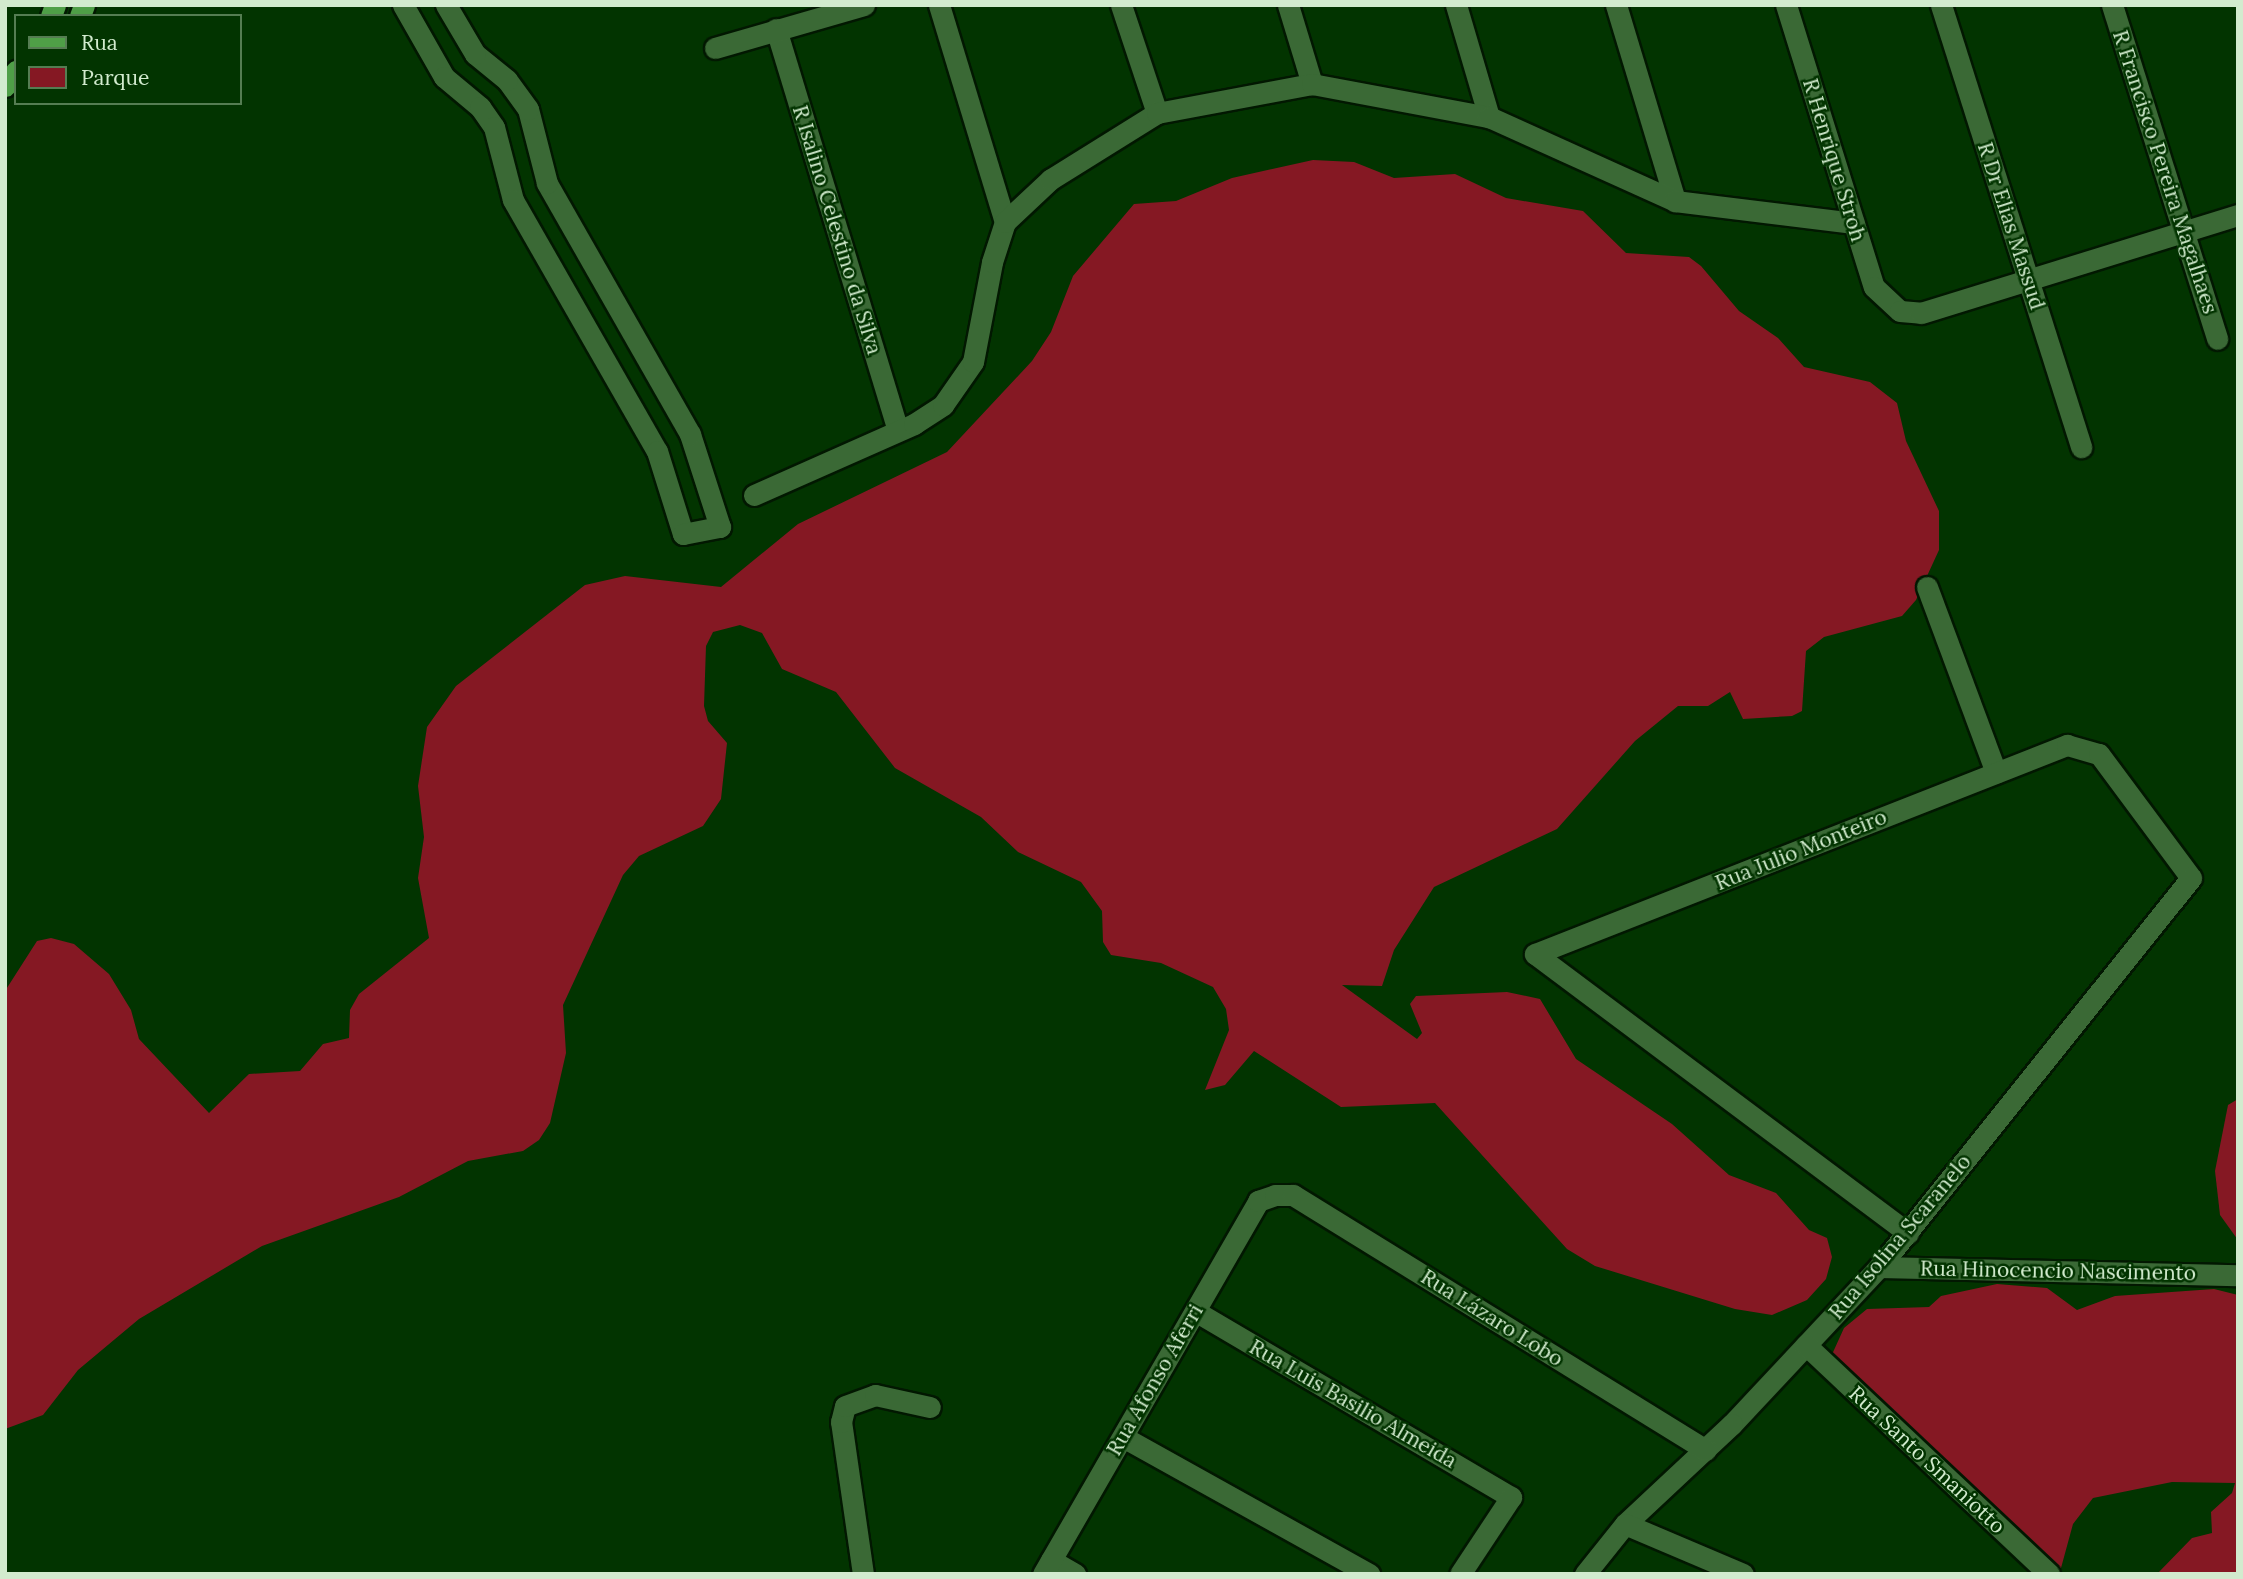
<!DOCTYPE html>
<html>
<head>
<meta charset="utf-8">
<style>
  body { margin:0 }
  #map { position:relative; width:2243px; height:1579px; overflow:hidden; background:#023400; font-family:Lora,serif }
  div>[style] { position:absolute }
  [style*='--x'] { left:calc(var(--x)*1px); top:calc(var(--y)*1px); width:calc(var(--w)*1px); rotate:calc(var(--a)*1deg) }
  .green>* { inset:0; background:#851823 }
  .roads { filter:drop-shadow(2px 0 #021801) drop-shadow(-2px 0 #021801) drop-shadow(0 2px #021801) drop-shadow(0 -2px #021801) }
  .minor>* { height:21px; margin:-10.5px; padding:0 10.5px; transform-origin:10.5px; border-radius:10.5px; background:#3a6935 }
  .major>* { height:21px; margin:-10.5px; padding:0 10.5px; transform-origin:10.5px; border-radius:10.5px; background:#4f9f47 }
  span { translate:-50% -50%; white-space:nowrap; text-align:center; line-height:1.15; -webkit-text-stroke:5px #023400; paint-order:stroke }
  .street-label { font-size:21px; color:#d2ebce }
  .frame { position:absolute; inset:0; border:7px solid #d2ebce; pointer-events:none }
  .legend { position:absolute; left:14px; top:14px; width:228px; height:91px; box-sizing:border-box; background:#023400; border:2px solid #557d52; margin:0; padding:9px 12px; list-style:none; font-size:21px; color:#d2ebce }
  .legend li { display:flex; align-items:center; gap:14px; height:35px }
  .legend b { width:35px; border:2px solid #557d52 }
</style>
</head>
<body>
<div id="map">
  <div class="green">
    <div style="clip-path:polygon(1313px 160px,1354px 162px,1394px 178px,1455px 174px,1506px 198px,1583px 211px,1626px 253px,1689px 257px,1701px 266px,1739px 311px,1778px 338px,1804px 367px,1870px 382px,1897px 403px,1906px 441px,1939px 511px,1939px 550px,1916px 600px,1902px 616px,1824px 637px,1806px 651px,1802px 711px,1792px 716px,1743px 719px,1730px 692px,1708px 706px,1678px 706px,1635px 741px,1557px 829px,1434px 887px,1394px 950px,1382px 986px,1342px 985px,1417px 1039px,1422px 1033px,1410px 1004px,1416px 996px,1507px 992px,1540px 999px,1576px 1059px,1672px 1124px,1729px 1175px,1776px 1193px,1809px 1230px,1827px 1238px,1832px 1257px,1826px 1279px,1807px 1300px,1772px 1315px,1735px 1309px,1595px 1266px,1567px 1249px,1435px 1103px,1341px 1107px,1254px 1051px,1225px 1085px,1205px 1090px,1229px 1030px,1226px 1009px,1213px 987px,1161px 963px,1111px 955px,1103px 942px,1102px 911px,1081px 882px,1018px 852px,981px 817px,895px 768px,836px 692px,782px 669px,762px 633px,740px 625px,713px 632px,706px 646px,704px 706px,708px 721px,727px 743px,721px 799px,703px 826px,639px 856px,623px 875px,563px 1005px,566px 1053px,550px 1123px,539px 1140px,523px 1151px,468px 1161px,399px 1197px,262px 1246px,139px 1319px,78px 1370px,43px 1415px,5px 1429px,5px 991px,37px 941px,51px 938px,74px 944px,109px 974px,131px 1010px,139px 1039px,209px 1113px,249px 1074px,300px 1071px,323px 1044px,349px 1038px,350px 1010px,359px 994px,429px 938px,418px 878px,424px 837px,418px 786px,427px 727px,456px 686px,585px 585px,625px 576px,721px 587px,798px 524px,947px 452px,1032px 361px,1051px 332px,1073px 276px,1134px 204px,1176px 201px,1232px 178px)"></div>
    <div style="clip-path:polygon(2238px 1099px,2238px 1240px,2220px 1215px,2215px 1171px,2228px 1105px)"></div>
    <div style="clip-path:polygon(1997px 1284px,2047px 1288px,2077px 1310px,2115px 1296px,2214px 1289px,2238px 1295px,2238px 1574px,2157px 1574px,2192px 1538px,2212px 1533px,2211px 1512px,2232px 1493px,2235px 1483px,2172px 1482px,2093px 1498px,2073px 1524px,2061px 1568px,2047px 1572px,1836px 1386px,1829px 1361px,1844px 1328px,1867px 1309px,1929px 1307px,1941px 1296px)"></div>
  </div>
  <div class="roads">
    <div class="minor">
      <div style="--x:403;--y:5;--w:83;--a:60.3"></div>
      <div style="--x:444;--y:77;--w:47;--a:39.8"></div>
      <div style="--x:480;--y:107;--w:24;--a:55"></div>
      <div style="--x:494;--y:127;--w:75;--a:75.4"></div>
      <div style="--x:513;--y:200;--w:289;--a:60.2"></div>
      <div style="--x:657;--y:451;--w:87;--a:72.6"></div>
      <div style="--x:683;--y:534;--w:38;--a:-11"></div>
      <div style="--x:720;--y:527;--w:98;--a:-107.9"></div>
      <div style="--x:690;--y:434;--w:289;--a:-119.7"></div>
      <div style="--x:547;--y:183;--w:76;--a:-104.4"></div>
      <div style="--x:528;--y:109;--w:36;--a:-126"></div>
      <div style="--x:507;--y:80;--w:41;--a:-140.9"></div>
      <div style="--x:475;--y:54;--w:57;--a:-120.6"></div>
      <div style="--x:939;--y:5;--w:227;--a:73.1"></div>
      <div style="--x:1121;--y:5;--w:114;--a:71.6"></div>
      <div style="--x:1288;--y:5;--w:83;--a:73.1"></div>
      <div style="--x:1456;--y:5;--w:117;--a:73.6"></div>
      <div style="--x:1616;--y:5;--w:205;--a:73.2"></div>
      <div style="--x:1786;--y:5;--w:295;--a:72.7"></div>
      <div style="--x:1874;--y:287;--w:35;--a:43"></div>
      <div style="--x:1900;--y:311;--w:21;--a:5"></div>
      <div style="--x:1921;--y:313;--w:332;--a:-17.2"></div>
      <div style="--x:1941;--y:5;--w:464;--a:72.4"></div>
      <div style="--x:2112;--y:5;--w:350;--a:72.5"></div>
      <div style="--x:776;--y:29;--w:419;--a:73.1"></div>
      <div style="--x:715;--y:48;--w:155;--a:-16.1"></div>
      <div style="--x:754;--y:495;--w:175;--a:-23.9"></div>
      <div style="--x:914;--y:424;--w:35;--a:-33"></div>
      <div style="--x:943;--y:405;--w:52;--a:-55.1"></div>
      <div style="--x:973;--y:362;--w:102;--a:-79.2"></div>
      <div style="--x:992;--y:262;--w:42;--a:-72"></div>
      <div style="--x:1005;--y:222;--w:63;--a:-43.1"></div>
      <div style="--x:1051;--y:179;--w:125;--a:-31.9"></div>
      <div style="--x:1157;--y:113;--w:158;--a:-10.6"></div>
      <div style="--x:1312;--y:84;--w:180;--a:10.6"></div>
      <div style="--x:1489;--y:117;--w:204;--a:24.3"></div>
      <div style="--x:1675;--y:201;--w:180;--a:7"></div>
      <div style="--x:1927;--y:587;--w:198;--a:69.6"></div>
      <div style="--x:1535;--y:954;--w:572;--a:-21.45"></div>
      <div style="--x:2067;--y:745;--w:33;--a:16"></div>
      <div style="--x:2099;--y:754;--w:154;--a:53.4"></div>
      <div style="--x:2191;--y:878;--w:499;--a:128.7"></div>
      <div style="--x:1879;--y:1267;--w:215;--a:133.1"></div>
      <div style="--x:1732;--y:1424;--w:146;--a:136.9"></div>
      <div style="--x:1625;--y:1524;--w:64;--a:128.7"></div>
      <div style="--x:1535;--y:954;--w:466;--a:36.8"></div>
      <div style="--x:1879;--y:1267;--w:359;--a:1.3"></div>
      <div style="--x:1195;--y:1311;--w:367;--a:30.5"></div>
      <div style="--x:1511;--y:1497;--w:92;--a:123.5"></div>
      <div style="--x:1806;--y:1345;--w:334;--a:43.3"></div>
      <div style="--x:1123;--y:1437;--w:282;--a:29.1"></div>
      <div style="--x:1625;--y:1524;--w:128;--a:23"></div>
      <div style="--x:1051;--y:1560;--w:28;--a:30"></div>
      <div style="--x:863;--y:1574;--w:154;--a:-98.2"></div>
      <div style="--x:841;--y:1422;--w:16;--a:-76"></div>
      <div style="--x:845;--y:1406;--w:32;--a:-20"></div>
      <div style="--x:875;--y:1395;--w:56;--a:12.3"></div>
      <div style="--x:1043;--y:1574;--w:431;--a:-60"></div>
      <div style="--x:1258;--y:1201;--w:18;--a:-19"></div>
      <div style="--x:1275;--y:1195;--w:18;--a:0"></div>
      <div style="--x:1293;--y:1195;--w:485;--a:31.7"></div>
    </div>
    <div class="major">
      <div style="--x:51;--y:16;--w:12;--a:-70"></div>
      <div style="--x:80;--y:16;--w:12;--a:-70"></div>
      <div style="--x:5;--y:86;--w:19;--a:-54"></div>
    </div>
  </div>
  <div class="street-label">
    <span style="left:1834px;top:160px;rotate:73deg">R Henrique Stroh</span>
    <span style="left:2165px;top:172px;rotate:72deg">R Francisco Pereira Magalhaes</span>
    <span style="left:2011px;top:226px;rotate:72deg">R Dr Elias Massud</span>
    <span style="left:837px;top:230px;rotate:73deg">R Isalino Celestino da Silva</span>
    <span style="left:1801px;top:850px;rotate:-22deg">Rua Julio Monteiro</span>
    <span style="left:1900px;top:1237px;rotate:-50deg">Rua Isolina Scaranelo</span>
    <span style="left:2058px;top:1271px;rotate:1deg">Rua Hinocencio Nascimento</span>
    <span style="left:1492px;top:1318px;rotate:32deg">Rua Lázaro Lobo</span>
    <span style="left:1155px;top:1380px;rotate:-60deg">Rua Afonso Aferri</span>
    <span style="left:1353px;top:1404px;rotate:30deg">Rua Luis Basilio Almeida</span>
    <span style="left:1927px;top:1460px;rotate:43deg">Rua Santo Smaniotto</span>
  </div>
  <div class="frame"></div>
  <ul class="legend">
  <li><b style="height:9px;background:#4f9f47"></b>Rua</li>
  <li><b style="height:19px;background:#851823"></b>Parque</li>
  </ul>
</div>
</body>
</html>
